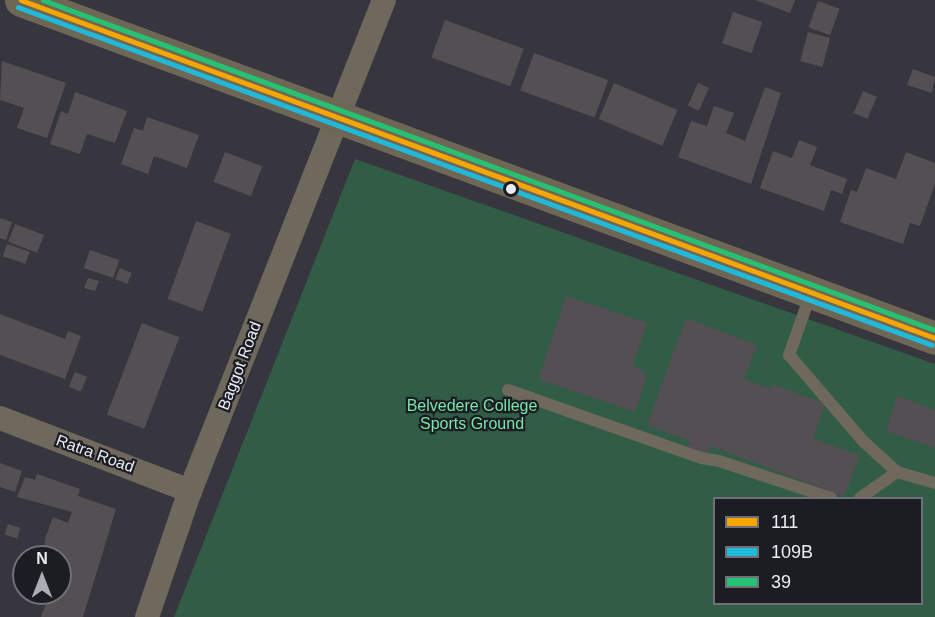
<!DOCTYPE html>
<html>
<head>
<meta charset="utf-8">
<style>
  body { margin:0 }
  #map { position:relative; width:935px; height:617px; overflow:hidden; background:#37363e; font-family:Helvetica,sans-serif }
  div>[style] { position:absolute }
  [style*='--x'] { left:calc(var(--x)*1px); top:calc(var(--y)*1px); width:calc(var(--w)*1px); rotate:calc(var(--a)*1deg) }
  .green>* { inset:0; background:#315c46 }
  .building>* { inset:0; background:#534f53; transform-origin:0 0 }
  .service>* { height:12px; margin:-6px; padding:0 6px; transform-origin:6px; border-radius:6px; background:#6e685d }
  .minor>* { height:24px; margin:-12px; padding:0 12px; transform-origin:12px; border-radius:12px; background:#6e685d }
  .secondary>* { height:33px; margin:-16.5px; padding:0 16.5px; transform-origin:16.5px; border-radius:16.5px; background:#6f6756 }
  .bus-1>* { height:4.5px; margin:-2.25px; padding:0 2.25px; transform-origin:2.25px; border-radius:2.25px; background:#f7a600 }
  .bus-2>* { height:4.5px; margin:-2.25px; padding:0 2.25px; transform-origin:2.25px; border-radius:2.25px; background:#20b9da }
  .bus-3>* { height:4.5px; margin:-2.25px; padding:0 2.25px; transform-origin:2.25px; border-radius:2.25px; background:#26c172 }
  .dots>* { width:16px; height:16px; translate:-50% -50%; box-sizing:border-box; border:3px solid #1c1c23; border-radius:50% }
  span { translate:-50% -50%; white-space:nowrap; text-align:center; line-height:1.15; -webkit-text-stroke:4.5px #1c1c23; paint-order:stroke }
  .street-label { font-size:16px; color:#ebebf5 }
  .park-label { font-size:16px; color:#76e8aa }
  .legend { position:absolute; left:713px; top:497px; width:210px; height:108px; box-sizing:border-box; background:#1c1c23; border:2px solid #6f6f77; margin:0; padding:8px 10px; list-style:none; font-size:18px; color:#ebebf5 }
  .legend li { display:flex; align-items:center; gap:12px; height:30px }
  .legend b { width:30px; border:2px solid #6f6f77 }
  .north { position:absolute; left:12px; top:545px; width:60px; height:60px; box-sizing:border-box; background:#1c1c23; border:2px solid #6f6f77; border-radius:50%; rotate:0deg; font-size:16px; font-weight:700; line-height:24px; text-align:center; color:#ebebf5 }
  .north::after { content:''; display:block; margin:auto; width:21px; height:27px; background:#acacb5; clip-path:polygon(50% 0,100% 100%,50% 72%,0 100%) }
</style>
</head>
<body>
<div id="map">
  <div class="green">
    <div style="clip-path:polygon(evenodd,355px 159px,935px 364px,935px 617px,174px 617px,355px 159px,714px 498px,922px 498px,922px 604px,714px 604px,714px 498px)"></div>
  </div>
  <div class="building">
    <div style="clip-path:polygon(755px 0,795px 0,790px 13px)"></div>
    <div style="left:818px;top:1px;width:23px;height:28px;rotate:20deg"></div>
    <div style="left:733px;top:12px;width:31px;height:33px;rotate:19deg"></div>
    <div style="left:445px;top:20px;width:84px;height:40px;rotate:20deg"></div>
    <div style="left:808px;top:32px;width:23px;height:30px;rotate:15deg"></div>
    <div style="left:534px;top:53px;width:79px;height:40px;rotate:20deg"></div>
    <div style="clip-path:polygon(2px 61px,66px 83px,47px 138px,17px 128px,24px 108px,0 100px)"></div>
    <div style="clip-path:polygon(913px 69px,935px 77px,932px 93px,907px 85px)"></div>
    <div style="left:614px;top:83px;width:69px;height:39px;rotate:23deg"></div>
    <div style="left:698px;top:83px;width:12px;height:25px;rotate:24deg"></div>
    <div style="clip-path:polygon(765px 87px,781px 93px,751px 184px,678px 157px,691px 121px,707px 126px,714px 106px,734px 113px,726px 133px,745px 141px)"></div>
    <div style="left:863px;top:91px;width:15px;height:24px;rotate:23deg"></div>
    <div style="clip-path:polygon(75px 92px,127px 111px,115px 143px,87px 134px,80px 154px,50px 144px,61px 111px,68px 114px)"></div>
    <div style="clip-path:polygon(147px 117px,199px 135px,187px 168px,154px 156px,148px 174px,121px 164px,134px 128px,143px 131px)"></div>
    <div style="clip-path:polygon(799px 140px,817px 147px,810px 165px,847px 179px,842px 194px,831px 190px,824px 211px,760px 188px,773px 151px,792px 158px)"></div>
    <div style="left:225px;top:152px;width:40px;height:32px;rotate:21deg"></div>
    <div style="clip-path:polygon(906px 152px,935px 163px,935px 184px,920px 226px,910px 223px,903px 244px,840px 222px,851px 190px,857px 192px,866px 168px,896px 179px)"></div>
    <div style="clip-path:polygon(0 218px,12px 222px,6px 240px,0 238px)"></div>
    <div style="left:196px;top:221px;width:37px;height:83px;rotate:20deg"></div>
    <div style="left:15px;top:224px;width:31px;height:19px;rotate:21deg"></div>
    <div style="left:7px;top:244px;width:24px;height:13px;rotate:19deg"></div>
    <div style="left:90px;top:250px;width:31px;height:19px;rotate:19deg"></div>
    <div style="left:120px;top:268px;width:13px;height:12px;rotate:23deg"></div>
    <div style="clip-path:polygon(88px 278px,99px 281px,95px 291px,84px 288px)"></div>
    <div style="clip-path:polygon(566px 296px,647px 323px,633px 365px,647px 375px,635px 412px,538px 379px)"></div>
    <div style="clip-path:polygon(0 314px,65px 339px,68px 331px,81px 336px,65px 379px,0 355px)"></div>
    <div style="clip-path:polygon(686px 318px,757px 345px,744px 379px,771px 389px,773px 384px,826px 404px,813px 438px,860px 456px,844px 497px,711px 446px,707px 456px,687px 449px,690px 441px,647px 425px)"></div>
    <div style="left:142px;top:323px;width:40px;height:98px;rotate:21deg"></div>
    <div style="left:75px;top:372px;width:13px;height:16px;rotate:23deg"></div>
    <div style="clip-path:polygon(897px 396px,935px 410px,935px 448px,886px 431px)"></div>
    <div style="clip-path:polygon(0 463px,22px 471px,15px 492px,0 487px)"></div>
    <div style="clip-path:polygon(37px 474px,80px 489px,78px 496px,116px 509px,83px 617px,41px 617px,50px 593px,60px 593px,60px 557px,44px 557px,45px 539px,53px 517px,68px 523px,72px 512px,17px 497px,25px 477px,35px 480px)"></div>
    <div style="left:8px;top:524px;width:13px;height:11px;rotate:18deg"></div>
  </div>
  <div class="service">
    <div style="--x:811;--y:293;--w:66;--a:109.5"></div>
    <div style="--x:789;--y:355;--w:113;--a:49.3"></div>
    <div style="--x:863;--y:441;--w:46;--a:42.4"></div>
    <div style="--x:897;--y:472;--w:40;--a:16"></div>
    <div style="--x:508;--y:390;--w:205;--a:19.4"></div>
    <div style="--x:701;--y:458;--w:18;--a:9"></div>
    <div style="--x:719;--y:461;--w:118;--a:18.3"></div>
    <div style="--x:860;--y:498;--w:45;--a:-35.1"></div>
  </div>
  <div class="minor">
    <div style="--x:0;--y:418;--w:204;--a:21"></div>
    <div style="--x:147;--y:617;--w:133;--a:-71.2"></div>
    <div style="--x:190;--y:491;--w:528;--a:-68.44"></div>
  </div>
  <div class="secondary">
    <div style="--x:21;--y:0;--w:974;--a:20.29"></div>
  </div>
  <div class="bus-1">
    <div style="--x:21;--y:0;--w:974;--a:20.29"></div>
  </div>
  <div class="bus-2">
    <div style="--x:18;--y:7;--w:974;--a:20.29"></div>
  </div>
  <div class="bus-3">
    <div style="--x:43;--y:0;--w:951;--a:20.3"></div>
  </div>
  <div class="dots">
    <div style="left:511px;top:189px;background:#ebebf5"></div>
  </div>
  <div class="street-label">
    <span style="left:240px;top:366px;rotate:-69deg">Baggot Road</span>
    <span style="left:95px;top:454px;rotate:20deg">Ratra Road</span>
  </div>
  <div class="park-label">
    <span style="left:472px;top:415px">Belvedere College<br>Sports Ground</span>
  </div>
  <ul class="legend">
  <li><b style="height:8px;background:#f7a600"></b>111</li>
  <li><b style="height:8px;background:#20b9da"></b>109B</li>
  <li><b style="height:8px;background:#26c172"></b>39</li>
  </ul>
  <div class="north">N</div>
</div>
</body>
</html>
